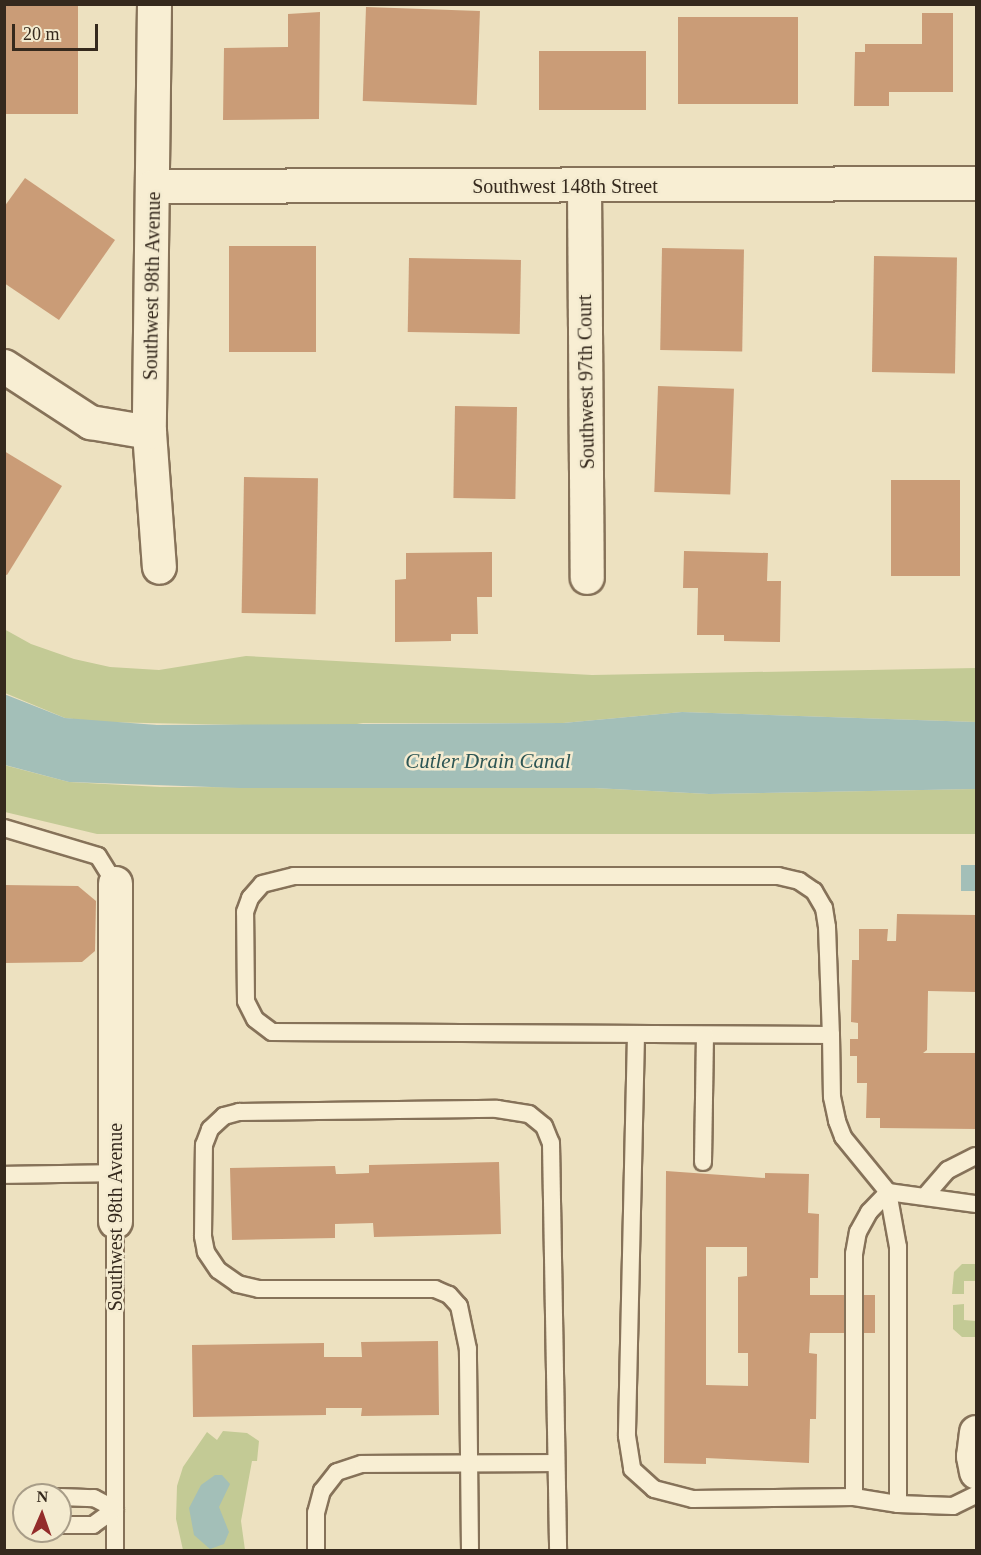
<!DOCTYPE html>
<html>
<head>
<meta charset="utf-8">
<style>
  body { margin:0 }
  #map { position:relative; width:981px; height:1555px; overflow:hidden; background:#ede1c0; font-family:"Times New Roman",serif }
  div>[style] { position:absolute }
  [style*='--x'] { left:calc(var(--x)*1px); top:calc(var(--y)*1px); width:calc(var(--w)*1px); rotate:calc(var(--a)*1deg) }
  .green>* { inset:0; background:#c3ca95 }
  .water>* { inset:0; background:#a3bfb8; transform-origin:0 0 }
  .building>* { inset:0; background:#ca9c77; transform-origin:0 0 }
  .roads { filter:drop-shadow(2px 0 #867259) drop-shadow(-2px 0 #867259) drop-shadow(0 2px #867259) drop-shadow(0 -2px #867259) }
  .service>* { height:16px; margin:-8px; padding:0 8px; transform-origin:8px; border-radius:8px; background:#f8eed3 }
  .minor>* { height:33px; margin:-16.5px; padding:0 16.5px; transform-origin:16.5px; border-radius:16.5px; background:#f8eed3 }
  span { translate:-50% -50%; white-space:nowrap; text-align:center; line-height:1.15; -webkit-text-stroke:5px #f4ebd0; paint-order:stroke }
  .street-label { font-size:20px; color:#35291d }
  .water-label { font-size:21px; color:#2c5554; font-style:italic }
  .frame { position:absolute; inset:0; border:6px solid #35291d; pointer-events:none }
  .north { position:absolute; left:12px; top:1483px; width:60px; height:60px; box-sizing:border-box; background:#f4ebd0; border:2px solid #a89d88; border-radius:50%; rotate:2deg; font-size:16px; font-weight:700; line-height:24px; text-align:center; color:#35291d }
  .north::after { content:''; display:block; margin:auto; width:21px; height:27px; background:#932c2a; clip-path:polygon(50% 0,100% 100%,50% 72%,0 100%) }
  .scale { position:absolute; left:12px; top:24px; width:86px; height:27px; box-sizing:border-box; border:3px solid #35291d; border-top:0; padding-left:8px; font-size:18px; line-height:21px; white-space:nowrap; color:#35291d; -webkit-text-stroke:4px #f4ebd0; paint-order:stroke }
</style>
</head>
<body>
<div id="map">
  <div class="green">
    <div style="clip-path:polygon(4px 629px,31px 644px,74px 659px,110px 667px,159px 670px,246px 656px,592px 675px,976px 668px,976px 722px,682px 712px,563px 723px,363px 723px,339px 727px,99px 722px,65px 718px,5px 693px)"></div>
    <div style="clip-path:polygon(4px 765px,69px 782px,160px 787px,594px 788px,709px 794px,976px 789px,976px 834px,97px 834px,5px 812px)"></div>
    <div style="clip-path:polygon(962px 1264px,976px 1264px,976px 1281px,964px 1281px,964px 1294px,952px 1294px,954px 1272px)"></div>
    <div style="clip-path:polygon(964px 1304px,964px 1320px,976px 1321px,976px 1337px,962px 1337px,953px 1329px,953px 1305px)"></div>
    <div style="clip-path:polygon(223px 1431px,247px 1433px,259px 1441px,257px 1461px,252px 1461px,241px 1521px,245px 1550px,183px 1550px,176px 1519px,177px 1486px,183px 1467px,207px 1432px,217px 1440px)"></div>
  </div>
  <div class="water">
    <div style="clip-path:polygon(4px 694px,65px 718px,157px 725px,563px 723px,682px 712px,976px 722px,976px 789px,709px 794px,594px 788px,240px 788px,69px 782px,5px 765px)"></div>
    <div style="left:961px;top:865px;width:15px;height:26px"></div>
    <div style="clip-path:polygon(215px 1475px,222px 1475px,230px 1484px,219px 1507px,229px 1532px,224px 1544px,210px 1549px,194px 1535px,189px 1508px,201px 1485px)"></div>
  </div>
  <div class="building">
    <div style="left:4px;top:5px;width:74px;height:109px"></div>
    <div style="left:366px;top:7px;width:114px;height:94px;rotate:2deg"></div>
    <div style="clip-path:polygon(320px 12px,319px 119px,223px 120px,224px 48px,288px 47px,288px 14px)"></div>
    <div style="clip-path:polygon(922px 13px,953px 13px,953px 92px,889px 92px,889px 106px,854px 106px,855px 52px,865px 52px,865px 44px,922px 44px)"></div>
    <div style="left:678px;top:17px;width:120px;height:87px"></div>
    <div style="left:539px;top:51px;width:107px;height:59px"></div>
    <div style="clip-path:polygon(25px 178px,115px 240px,59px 320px,4px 283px,4px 207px)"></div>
    <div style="left:229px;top:246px;width:87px;height:106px"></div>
    <div style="left:662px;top:248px;width:82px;height:102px;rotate:1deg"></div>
    <div style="left:874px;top:256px;width:83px;height:116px;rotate:1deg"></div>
    <div style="left:409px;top:258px;width:112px;height:74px;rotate:1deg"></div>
    <div style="left:658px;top:386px;width:76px;height:106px;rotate:2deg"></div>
    <div style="left:455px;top:406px;width:62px;height:92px;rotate:1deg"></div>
    <div style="clip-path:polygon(4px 451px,62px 486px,7px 575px,4px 574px)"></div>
    <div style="left:244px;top:477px;width:74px;height:136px;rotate:1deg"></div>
    <div style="left:891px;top:480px;width:69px;height:96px"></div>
    <div style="clip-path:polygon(684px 551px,768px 553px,767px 581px,781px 581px,780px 642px,724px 641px,724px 635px,697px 635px,698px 588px,683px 588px)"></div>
    <div style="clip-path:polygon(492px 552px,492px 597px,477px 597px,478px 634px,451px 634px,451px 641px,395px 642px,395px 580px,406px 579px,406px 553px)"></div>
    <div style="clip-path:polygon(4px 885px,78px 886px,96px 901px,95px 951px,82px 962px,4px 963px)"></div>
    <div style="clip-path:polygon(897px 914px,976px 915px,976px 992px,928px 991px,927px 1050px,923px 1053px,976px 1053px,976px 1129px,880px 1128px,880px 1118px,866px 1118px,867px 1083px,857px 1083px,857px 1056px,850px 1056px,850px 1039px,858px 1039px,858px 1023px,851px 1022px,852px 960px,859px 960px,859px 929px,888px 929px,887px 941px,896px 941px)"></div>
    <div style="clip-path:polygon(499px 1162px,501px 1234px,374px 1237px,373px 1223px,335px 1224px,335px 1238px,232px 1240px,230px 1168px,335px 1166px,336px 1174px,342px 1174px,369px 1173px,369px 1165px)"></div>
    <div style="clip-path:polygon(evenodd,666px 1171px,765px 1178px,765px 1173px,809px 1174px,808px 1213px,819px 1214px,818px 1278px,810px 1278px,810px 1295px,875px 1295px,875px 1333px,810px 1333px,809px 1353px,817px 1354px,816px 1419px,810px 1419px,809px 1463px,706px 1458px,706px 1464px,664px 1463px,666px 1171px,706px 1247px,747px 1247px,747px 1276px,738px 1277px,738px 1353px,748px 1353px,748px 1386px,706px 1385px,706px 1247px)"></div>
    <div style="clip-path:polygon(438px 1341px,439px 1415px,361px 1416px,362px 1408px,326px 1408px,326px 1415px,193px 1417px,192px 1345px,324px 1343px,324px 1357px,362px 1357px,361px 1342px)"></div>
  </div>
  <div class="roads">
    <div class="service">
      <div style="--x:4;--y:828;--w:98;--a:16.6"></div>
      <div style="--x:98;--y:856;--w:32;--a:58"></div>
      <div style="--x:636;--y:1035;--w:401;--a:91.3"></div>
      <div style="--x:627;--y:1436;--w:33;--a:81"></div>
      <div style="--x:632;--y:1469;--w:30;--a:42"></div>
      <div style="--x:654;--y:1489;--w:40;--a:14.4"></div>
      <div style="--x:693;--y:1499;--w:161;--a:-0.7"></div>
      <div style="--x:854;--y:1497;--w:45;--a:9"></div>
      <div style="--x:898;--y:1504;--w:55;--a:2.1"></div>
      <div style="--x:953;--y:1506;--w:25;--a:-26"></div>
      <div style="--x:831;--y:1035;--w:559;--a:-179.69"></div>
      <div style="--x:272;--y:1032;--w:21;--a:-143"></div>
      <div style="--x:255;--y:1019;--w:20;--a:-117"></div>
      <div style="--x:246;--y:1001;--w:89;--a:-90.6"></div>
      <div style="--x:245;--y:912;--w:15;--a:-70"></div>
      <div style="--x:250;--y:898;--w:18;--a:-49"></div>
      <div style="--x:262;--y:884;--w:33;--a:-14"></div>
      <div style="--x:294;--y:876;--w:484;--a:0"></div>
      <div style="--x:778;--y:876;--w:22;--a:13"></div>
      <div style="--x:799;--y:881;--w:18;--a:34"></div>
      <div style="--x:814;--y:891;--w:20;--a:60"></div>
      <div style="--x:824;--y:908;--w:19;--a:81"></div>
      <div style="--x:827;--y:927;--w:108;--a:87.9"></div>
      <div style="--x:831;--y:1035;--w:62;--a:89.1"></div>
      <div style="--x:832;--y:1097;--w:25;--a:78"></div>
      <div style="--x:837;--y:1121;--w:17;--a:69"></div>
      <div style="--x:843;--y:1137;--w:71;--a:50.7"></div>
      <div style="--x:888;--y:1192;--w:56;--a:79.7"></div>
      <div style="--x:898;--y:1247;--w:257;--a:90"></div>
      <div style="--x:703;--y:1162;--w:127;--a:-89.1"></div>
      <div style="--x:4;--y:1175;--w:111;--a:-1"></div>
      <div style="--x:888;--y:1192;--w:89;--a:7.8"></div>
      <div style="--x:926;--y:1195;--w:33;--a:-49"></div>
      <div style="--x:948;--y:1170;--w:31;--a:-27"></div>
      <div style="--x:115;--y:1221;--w:329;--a:90"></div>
      <div style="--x:60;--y:1497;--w:34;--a:2"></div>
      <div style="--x:94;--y:1498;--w:24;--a:28"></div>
      <div style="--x:115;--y:1509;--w:27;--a:144"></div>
      <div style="--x:93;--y:1525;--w:33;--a:180"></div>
      <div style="--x:854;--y:1497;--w:243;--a:-90"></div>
      <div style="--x:854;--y:1254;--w:22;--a:-80"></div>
      <div style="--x:858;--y:1232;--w:23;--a:-61"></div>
      <div style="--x:869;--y:1212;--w:28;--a:-46"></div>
      <div style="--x:316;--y:1550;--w:37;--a:-90"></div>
      <div style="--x:316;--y:1513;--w:23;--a:-75"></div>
      <div style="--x:322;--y:1491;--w:24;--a:-52"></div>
      <div style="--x:337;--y:1472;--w:26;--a:-18"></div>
      <div style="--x:362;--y:1464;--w:193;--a:-0.3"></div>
      <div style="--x:470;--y:1550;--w:201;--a:-90.6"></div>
      <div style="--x:468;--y:1349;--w:44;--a:-101.8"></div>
      <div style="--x:459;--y:1306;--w:15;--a:-132"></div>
      <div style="--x:449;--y:1295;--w:15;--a:-157"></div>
      <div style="--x:435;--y:1289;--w:176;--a:180"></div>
      <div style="--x:259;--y:1289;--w:22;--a:-167"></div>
      <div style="--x:238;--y:1284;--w:24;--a:-145"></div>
      <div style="--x:218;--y:1270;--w:22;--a:-124"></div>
      <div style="--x:206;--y:1252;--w:16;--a:-101"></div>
      <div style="--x:203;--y:1236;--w:91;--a:-89.4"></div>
      <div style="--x:204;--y:1145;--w:17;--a:-69"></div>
      <div style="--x:210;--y:1129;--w:19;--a:-43"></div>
      <div style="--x:224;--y:1116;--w:16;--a:-15"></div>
      <div style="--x:239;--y:1112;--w:258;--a:-0.7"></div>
      <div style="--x:497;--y:1109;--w:32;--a:9"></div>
      <div style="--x:529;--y:1114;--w:19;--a:39"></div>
      <div style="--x:544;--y:1126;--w:18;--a:68"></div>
      <div style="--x:551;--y:1143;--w:407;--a:89"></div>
    </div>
    <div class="minor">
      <div style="--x:154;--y:4;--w:428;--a:90.7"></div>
      <div style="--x:149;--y:432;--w:135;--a:85.8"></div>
      <div style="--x:153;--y:186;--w:823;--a:-0.21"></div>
      <div style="--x:584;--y:187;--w:390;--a:89.6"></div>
      <div style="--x:4;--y:366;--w:103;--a:33.1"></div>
      <div style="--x:90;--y:422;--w:60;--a:9.6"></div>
      <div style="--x:115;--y:1221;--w:338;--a:-90"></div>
      <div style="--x:976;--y:1432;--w:24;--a:97"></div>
      <div style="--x:973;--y:1456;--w:16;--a:79"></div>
    </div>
  </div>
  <div class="street-label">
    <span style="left:565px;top:186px">Southwest 148th Street</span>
    <span style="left:152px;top:286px;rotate:-89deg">Southwest 98th Avenue</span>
    <span style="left:586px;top:382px;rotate:-91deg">Southwest 97th Court</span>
    <span style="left:115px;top:1217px;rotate:-90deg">Southwest 98th Avenue</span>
  </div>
  <div class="water-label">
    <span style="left:488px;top:761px">Cutler Drain Canal</span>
  </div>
  <div class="frame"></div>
  <div class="north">N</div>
  <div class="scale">20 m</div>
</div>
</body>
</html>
